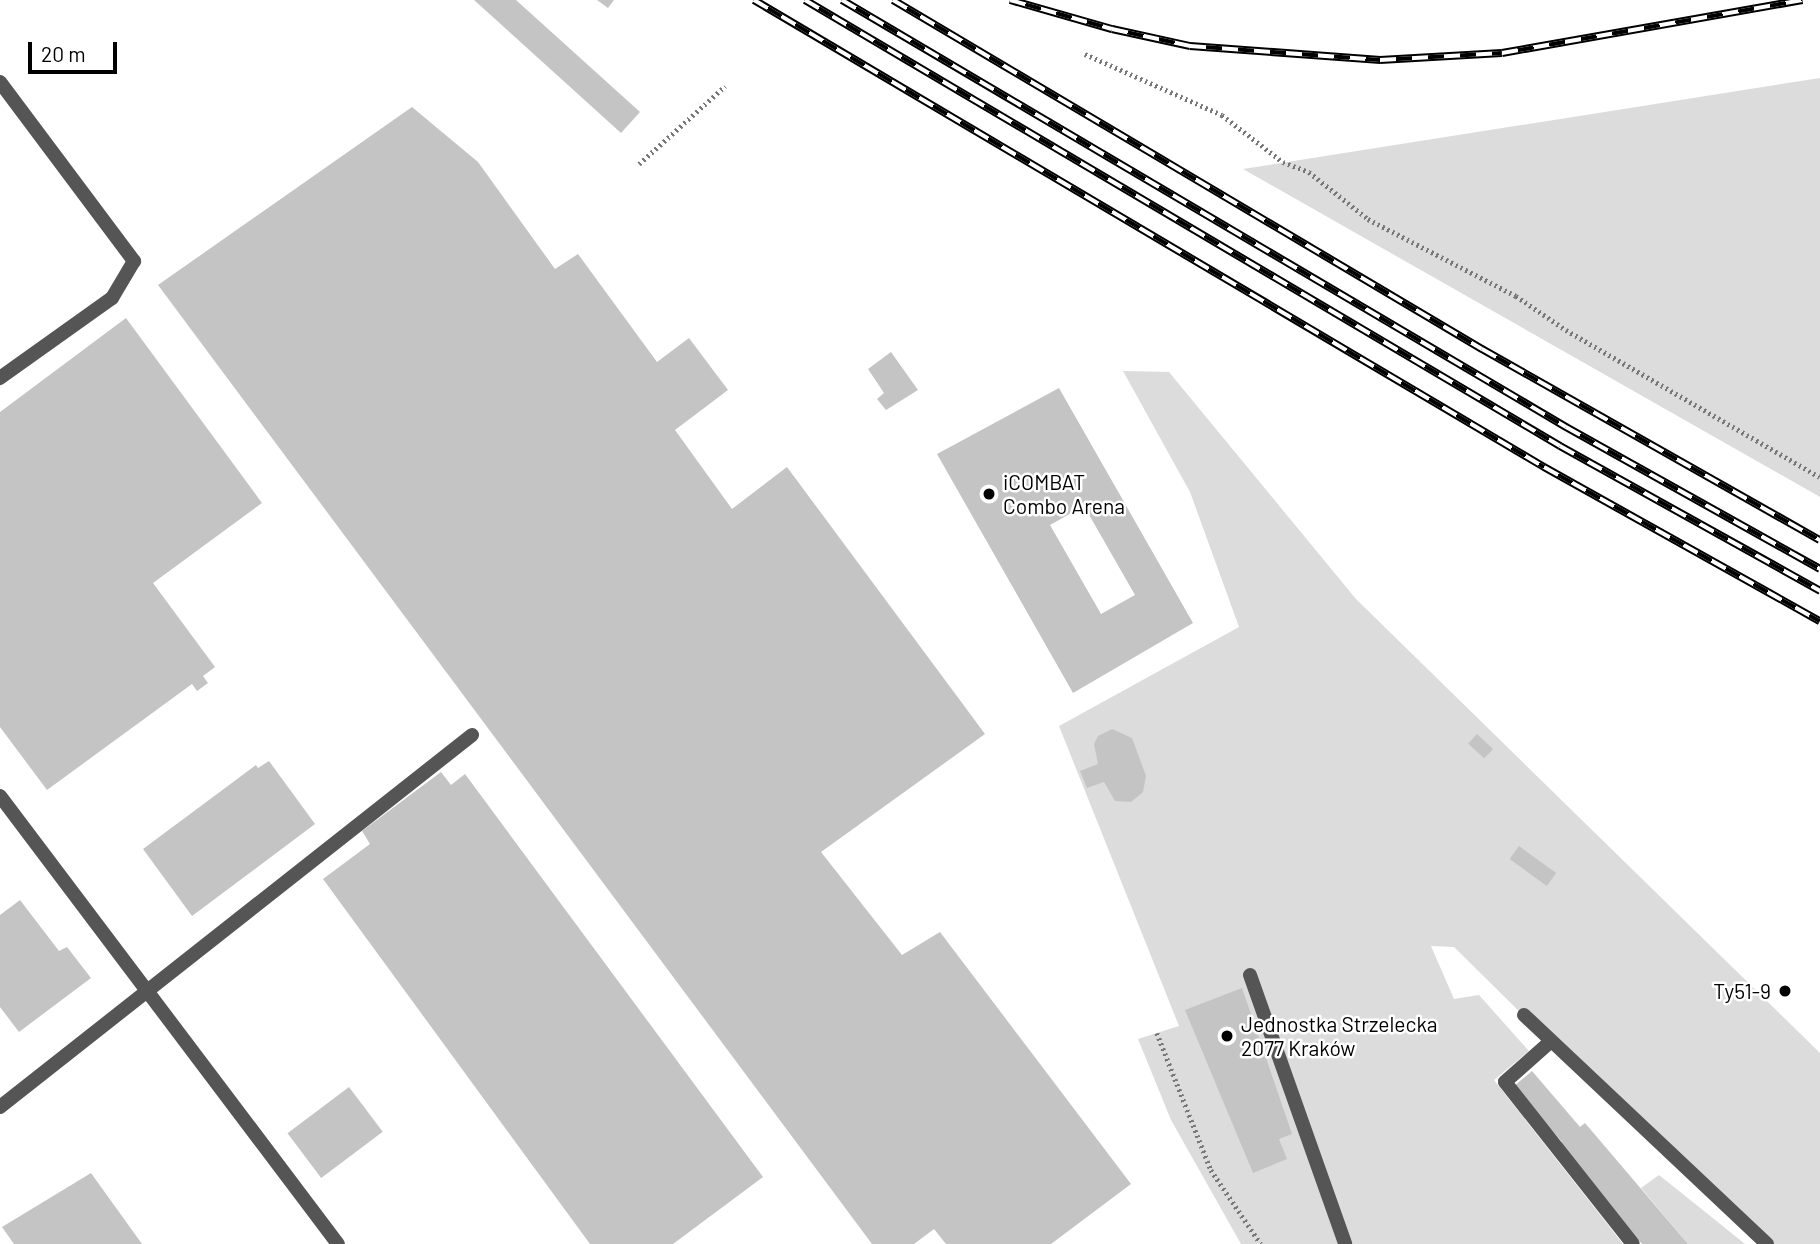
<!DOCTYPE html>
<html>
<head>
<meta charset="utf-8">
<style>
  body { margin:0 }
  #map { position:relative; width:1820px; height:1244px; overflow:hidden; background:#fff; font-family:Barlow,sans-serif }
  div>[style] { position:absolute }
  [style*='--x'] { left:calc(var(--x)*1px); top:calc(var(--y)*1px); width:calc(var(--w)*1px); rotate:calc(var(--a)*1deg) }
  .green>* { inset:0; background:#dcdcdc }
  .building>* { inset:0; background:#c4c4c4; transform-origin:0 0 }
  .path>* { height:4.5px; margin-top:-2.25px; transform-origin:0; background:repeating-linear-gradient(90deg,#777 0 2px,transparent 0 5.5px) }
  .service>* { height:14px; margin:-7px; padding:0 7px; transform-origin:7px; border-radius:7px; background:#555 }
  .rail>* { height:8px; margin-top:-4px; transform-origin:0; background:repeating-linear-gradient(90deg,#fff 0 16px,#000 0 32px); box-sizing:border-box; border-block:2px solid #000 }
  .dots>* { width:19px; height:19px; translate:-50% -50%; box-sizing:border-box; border:4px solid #fff; border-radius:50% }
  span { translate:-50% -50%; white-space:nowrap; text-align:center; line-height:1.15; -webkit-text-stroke:5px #fff; paint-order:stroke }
  .poi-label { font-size:21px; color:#000 }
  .left { translate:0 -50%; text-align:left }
  .right { translate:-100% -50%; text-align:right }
  .scale { position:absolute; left:28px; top:42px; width:89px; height:32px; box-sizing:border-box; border:4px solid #000; border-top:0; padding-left:9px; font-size:21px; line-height:24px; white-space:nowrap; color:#000; -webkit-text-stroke:5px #fff; paint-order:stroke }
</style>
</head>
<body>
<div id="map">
  <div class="green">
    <div style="clip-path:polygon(1820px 78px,1820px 497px,1243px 169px)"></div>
    <div style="clip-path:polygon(1123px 371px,1169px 372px,1356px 599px,1820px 1053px,1820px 1244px,1767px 1244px,1605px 1096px,1454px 947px,1431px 946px,1454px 999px,1479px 995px,1529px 1051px,1494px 1080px,1623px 1244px,1241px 1244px,1171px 1120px,1138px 1039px,1179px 1026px,1059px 726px,1239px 627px,1190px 492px)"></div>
    <div style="clip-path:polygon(1659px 1175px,1714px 1219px,1745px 1244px,1688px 1244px,1641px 1188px)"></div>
  </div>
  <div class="building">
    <div style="clip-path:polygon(474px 0,516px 0,640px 112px,621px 133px)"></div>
    <div style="clip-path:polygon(597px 0,614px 0,608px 8px)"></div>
    <div style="clip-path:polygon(412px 107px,478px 162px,555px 269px,578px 254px,657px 362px,689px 338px,728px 390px,675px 430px,732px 509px,787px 467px,985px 734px,821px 852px,902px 955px,940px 932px,1131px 1184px,1051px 1244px,946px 1244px,934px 1229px,914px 1244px,872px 1244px,158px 285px)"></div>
    <div style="clip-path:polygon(126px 318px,262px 503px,153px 583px,215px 667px,203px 676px,208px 683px,197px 691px,192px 684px,47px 790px,0 727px,0 412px)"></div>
    <div style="clip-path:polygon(891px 352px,918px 390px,886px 410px,877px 399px,884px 393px,868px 369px)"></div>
    <div style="clip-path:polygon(evenodd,1059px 388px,1193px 623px,1073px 693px,937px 454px,1059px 388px,1084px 506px,1135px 595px,1101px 614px,1050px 525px,1084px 506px)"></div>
    <div style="clip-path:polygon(1112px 729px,1132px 738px,1146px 776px,1143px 792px,1131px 802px,1115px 801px,1104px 782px,1087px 788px,1080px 771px,1098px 764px,1094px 744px,1098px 736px)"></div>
    <div style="left:1477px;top:734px;width:22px;height:13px;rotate:43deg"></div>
    <div style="clip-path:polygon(269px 761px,315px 824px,192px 916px,143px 849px,256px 765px,258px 768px)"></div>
    <div style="clip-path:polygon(441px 772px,451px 785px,465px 774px,763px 1177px,673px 1244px,590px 1244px,323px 879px,370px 844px,362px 831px)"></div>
    <div style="left:1519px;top:846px;width:46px;height:16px;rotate:36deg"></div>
    <div style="clip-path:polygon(20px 900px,59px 951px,67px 947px,91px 978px,19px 1032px,0 1007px,0 915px)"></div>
    <div style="clip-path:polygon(1242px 988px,1292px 1134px,1279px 1139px,1287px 1159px,1253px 1173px,1185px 1010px)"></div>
    <div style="clip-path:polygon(1532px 1071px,1580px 1127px,1585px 1123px,1688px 1244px,1642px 1244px,1558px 1146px,1562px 1142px,1514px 1086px)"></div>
    <div style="left:349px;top:1087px;width:56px;height:77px;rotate:53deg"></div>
    <div style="clip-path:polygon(91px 1173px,142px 1244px,14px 1244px,2px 1227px)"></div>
  </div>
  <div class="path">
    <div style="--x:1085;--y:54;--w:150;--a:24"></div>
    <div style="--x:1222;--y:115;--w:77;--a:37.6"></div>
    <div style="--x:1283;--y:162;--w:28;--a:21"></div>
    <div style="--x:1309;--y:172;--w:75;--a:38.5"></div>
    <div style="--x:1368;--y:219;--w:167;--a:27.5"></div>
    <div style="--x:1516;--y:296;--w:60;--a:34.2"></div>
    <div style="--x:1566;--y:330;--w:293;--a:30.1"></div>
    <div style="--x:639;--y:164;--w:116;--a:-42.2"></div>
    <div style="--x:1157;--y:1033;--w:147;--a:68.5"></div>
    <div style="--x:1211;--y:1170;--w:89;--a:56"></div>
  </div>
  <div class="service">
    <div style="--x:0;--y:82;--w:224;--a:53.2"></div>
    <div style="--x:134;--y:261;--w:43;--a:120.7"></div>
    <div style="--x:112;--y:298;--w:138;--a:144.5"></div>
    <div style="--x:0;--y:796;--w:561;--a:52.97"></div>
    <div style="--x:1250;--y:975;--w:285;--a:70.5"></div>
    <div style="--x:1524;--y:1015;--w:334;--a:43.3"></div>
    <div style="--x:1550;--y:1042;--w:60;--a:138.4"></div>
    <div style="--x:1505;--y:1082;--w:206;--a:51.7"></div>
    <div style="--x:0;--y:1107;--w:601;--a:-38.24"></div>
  </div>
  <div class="rail">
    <div style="--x:754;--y:0;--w:918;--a:30.59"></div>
    <div style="--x:1544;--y:467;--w:316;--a:29.2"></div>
    <div style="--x:805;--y:0;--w:877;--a:30.57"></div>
    <div style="--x:1560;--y:446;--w:298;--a:29.1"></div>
    <div style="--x:842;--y:0;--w:841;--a:30.53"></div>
    <div style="--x:1566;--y:427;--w:291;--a:29.2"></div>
    <div style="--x:893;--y:0;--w:685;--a:30.65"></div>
    <div style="--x:1482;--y:349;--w:388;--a:29.5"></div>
    <div style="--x:1010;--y:0;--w:106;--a:15.9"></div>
    <div style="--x:1112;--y:29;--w:80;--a:12.3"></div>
    <div style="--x:1190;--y:46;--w:191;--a:4.2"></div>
    <div style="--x:1380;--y:60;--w:122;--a:-3.3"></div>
    <div style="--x:1502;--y:53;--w:305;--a:-10"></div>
  </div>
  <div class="dots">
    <div style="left:989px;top:494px;background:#000"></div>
    <div style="left:1785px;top:991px;background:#000"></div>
    <div style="left:1227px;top:1036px;background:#000"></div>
  </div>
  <div class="poi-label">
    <span class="left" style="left:1003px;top:494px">iCOMBAT<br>Combo Arena</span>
    <span class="right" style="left:1771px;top:991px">Ty51-9</span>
    <span class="left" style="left:1241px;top:1036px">Jednostka Strzelecka<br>2077 Kraków</span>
  </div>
  <div class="scale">20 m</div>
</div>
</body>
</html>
